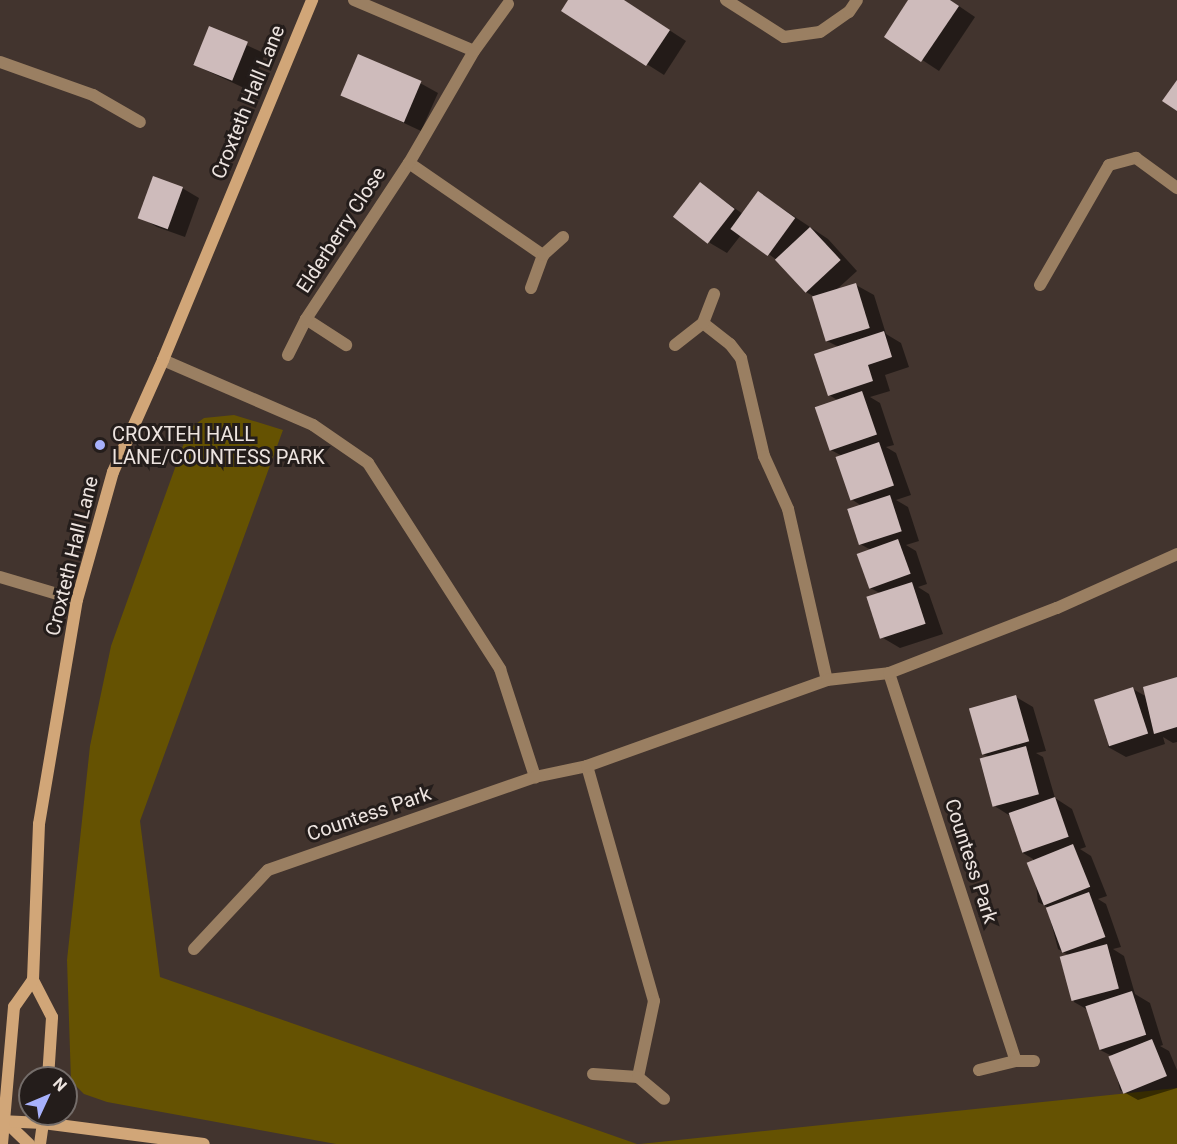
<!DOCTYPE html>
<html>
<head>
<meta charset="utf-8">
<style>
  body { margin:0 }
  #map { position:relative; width:1177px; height:1144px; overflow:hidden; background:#42342e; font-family:Roboto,sans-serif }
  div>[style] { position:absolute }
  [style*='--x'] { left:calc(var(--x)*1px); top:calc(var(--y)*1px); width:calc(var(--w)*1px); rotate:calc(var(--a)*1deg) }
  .green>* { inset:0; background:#655202 }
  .shadow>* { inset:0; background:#0007; transform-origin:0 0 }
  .building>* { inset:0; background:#cebbbb; transform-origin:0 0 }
  .street>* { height:12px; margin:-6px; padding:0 6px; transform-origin:6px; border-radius:6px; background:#9a7f62 }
  .secondary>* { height:12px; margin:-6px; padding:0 6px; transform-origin:6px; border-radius:6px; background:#d1a678 }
  .dots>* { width:16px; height:16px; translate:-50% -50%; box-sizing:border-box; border:3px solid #241d1b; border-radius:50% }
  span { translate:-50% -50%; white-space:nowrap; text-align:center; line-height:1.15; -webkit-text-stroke:6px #241d1b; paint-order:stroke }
  .street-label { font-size:20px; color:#ede4e0 }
  .poi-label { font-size:20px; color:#ede4e0 }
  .left { translate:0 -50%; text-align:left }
  .north { position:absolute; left:18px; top:1066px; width:60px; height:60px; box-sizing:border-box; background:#241d1b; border:2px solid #746d6a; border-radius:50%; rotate:46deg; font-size:16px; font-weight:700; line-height:24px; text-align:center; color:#ede4e0 }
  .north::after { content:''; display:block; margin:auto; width:21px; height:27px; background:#a7b1fc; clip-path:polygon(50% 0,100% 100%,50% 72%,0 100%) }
</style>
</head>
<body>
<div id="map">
  <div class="green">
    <div style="clip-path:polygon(234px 415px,283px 430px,140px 821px,160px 977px,637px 1144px,336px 1144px,107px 1102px,84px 1094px,71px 1081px,67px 960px,90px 746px,111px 646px,189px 429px,204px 418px)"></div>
    <div style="clip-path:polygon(1177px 1088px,1177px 1144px,640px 1144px)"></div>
  </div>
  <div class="shadow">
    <div style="clip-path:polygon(570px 0,623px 0,686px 41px,664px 75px,563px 11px)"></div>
    <div style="clip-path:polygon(910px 0,950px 0,975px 17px,939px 71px,886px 36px)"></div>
    <div style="left:210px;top:28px;width:61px;height:40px;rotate:25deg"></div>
    <div style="clip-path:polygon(420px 83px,438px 93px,421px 131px,342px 94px)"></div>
    <div style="clip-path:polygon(700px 184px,743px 214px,759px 193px,828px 239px,857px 271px,835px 291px,856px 285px,874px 295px,886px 334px,901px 343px,909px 367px,885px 375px,890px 391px,870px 397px,880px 403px,894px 445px,886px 447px,896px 453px,911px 495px,896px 500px,908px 507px,919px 541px,906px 545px,916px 551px,927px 584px,918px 587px,929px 594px,943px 634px,900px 648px,883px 638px,882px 594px,870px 588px,871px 550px,860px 544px,862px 506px,851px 499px,842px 456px,831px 450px,839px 401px,829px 395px,839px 347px,827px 341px,813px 296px,806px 292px,777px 260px,741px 235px,727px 253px,710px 243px)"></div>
    <div style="clip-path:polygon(182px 188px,199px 198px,185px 237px,157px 227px,140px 217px)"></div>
    <div style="clip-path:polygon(1177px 678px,1177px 742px,1173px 743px,1163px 737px,1165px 744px,1126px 757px,1108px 747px,1133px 689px,1147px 697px)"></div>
    <div style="clip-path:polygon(1016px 697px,1033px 707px,1046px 751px,1036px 753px,1043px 757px,1055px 798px,1072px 809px,1086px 847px,1080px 849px,1091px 856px,1107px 896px,1098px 899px,1106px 904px,1121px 947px,1113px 949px,1124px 956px,1135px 994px,1150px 1003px,1163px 1045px,1160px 1046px,1169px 1051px,1177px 1070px,1177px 1088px,1138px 1100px,1120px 1090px,1112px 1056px,1100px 1050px,1088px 1010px,1074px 1002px,1070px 956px,1058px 949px,1047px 907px,1038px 902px,1033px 859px,1023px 853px,1012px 817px,996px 807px,992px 759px,982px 753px)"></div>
  </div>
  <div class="building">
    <div style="clip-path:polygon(568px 0,624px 0,670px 30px,646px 66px,561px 11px)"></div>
    <div style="clip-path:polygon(908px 0,950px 0,959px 6px,921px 62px,884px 37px)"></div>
    <div style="left:209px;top:26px;width:42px;height:42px;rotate:22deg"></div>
    <div style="left:358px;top:54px;width:69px;height:45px;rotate:23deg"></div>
    <div style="clip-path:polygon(1177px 80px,1177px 111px,1162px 101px)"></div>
    <div style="left:153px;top:176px;width:32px;height:45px;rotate:20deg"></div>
    <div style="left:700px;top:182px;width:44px;height:44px;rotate:38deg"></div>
    <div style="left:758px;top:191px;width:46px;height:47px;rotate:36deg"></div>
    <div style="left:810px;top:227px;width:45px;height:48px;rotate:47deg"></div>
    <div style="left:856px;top:283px;width:47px;height:46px;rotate:73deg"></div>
    <div style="clip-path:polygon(884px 331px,892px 357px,868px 365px,873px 381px,828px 396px,814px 354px)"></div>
    <div style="left:862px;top:391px;width:46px;height:50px;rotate:71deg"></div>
    <div style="left:879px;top:442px;width:46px;height:46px;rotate:71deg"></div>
    <div style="left:890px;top:495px;width:38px;height:45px;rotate:72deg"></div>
    <div style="left:898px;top:539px;width:37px;height:44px;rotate:70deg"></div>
    <div style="left:912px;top:582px;width:44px;height:48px;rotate:72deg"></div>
    <div style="clip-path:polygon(1177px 677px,1177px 727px,1154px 734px,1143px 687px)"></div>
    <div style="left:1133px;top:687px;width:49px;height:41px;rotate:72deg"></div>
    <div style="left:1016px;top:695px;width:48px;height:49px;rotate:74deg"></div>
    <div style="left:1026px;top:746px;width:50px;height:48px;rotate:75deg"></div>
    <div style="left:1055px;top:797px;width:42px;height:49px;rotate:71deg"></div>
    <div style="left:1073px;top:844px;width:46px;height:50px;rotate:68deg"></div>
    <div style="left:1089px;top:892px;width:48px;height:46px;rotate:70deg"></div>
    <div style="left:1107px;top:944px;width:46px;height:49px;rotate:75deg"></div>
    <div style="left:1132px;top:991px;width:46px;height:49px;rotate:72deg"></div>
    <div style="left:1152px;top:1039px;width:40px;height:47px;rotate:68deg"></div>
  </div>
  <div class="street">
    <div style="--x:354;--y:0;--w:130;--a:23"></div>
    <div style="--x:726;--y:0;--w:69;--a:32.5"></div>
    <div style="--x:784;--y:37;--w:36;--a:-8"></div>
    <div style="--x:820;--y:32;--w:35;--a:-35"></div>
    <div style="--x:849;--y:12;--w:14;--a:-56"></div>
    <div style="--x:0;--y:62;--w:99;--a:19.5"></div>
    <div style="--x:93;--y:95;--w:54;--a:29.9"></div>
    <div style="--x:409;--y:163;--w:163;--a:34.5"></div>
    <div style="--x:1040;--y:285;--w:138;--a:-60.1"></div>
    <div style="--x:1109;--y:165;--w:28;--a:-15"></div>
    <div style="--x:1136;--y:158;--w:51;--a:36.2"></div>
    <div style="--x:531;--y:288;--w:35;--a:-70"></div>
    <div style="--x:543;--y:255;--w:27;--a:-42"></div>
    <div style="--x:306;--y:319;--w:48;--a:33"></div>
    <div style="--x:703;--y:323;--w:34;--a:38"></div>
    <div style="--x:730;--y:344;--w:18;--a:52"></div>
    <div style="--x:741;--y:358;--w:101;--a:76.8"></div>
    <div style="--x:764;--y:456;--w:58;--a:65.6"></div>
    <div style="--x:788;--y:509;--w:175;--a:77.2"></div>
    <div style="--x:675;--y:345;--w:36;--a:-38"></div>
    <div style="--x:703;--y:323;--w:31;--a:-69"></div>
    <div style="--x:288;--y:355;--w:40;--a:-63.4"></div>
    <div style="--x:306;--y:319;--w:187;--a:-56.6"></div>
    <div style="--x:409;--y:163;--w:129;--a:-59.9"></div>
    <div style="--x:474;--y:51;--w:58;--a:-54.1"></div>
    <div style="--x:163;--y:360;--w:163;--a:23.4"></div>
    <div style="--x:313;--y:425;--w:67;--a:34.6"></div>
    <div style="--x:368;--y:463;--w:245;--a:57.3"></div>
    <div style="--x:500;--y:669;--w:114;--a:72"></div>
    <div style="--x:0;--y:577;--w:80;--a:16.6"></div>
    <div style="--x:889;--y:673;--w:408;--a:71.9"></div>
    <div style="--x:587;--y:766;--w:244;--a:74.1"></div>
    <div style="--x:654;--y:1001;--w:78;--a:101.9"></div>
    <div style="--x:194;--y:949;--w:108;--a:-46.9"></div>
    <div style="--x:268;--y:870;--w:283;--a:-19.2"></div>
    <div style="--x:535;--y:777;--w:53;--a:-11.9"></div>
    <div style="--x:587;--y:766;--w:255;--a:-19.7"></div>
    <div style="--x:827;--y:680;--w:62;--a:-6.4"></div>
    <div style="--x:889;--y:673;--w:180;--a:-21.2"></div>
    <div style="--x:1057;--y:608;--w:132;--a:-24.2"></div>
    <div style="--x:979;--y:1070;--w:38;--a:-14"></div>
    <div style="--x:1016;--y:1061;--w:18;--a:0"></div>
    <div style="--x:593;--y:1074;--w:45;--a:3.8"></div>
    <div style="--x:638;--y:1077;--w:34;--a:40"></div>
  </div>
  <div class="secondary">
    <div style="--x:48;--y:1078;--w:61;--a:-86.2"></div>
    <div style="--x:52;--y:1017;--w:42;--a:-117.2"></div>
    <div style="--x:33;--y:980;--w:156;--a:-87.8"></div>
    <div style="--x:39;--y:824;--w:227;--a:-80.4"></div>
    <div style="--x:77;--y:600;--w:133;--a:-74.3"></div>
    <div style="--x:113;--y:472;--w:123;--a:-65.9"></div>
    <div style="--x:163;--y:360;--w:390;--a:-67.5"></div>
    <div style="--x:4;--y:1120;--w:35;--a:44"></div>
    <div style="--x:0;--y:1121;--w:43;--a:2.7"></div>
    <div style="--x:43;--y:1123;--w:162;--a:7.4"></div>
    <div style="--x:2;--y:1144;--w:138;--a:-85"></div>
    <div style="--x:14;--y:1007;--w:33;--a:-55"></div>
    <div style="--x:40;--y:1144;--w:30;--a:-82"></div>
  </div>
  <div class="dots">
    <div style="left:100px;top:445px;background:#a7b1fc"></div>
  </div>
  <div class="street-label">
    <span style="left:248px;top:102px;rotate:-68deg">Croxteth Hall Lane</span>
    <span style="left:341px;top:230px;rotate:-57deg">Elderberry Close</span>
    <span style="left:72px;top:556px;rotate:-76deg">Croxteth Hall Lane</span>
    <span style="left:369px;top:814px;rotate:-19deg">Countess Park</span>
    <span style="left:971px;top:861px;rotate:72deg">Countess Park</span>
  </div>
  <div class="poi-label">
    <span class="left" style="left:112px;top:446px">CROXTEH HALL<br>LANE/COUNTESS PARK</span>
  </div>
  <div class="north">N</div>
</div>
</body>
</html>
